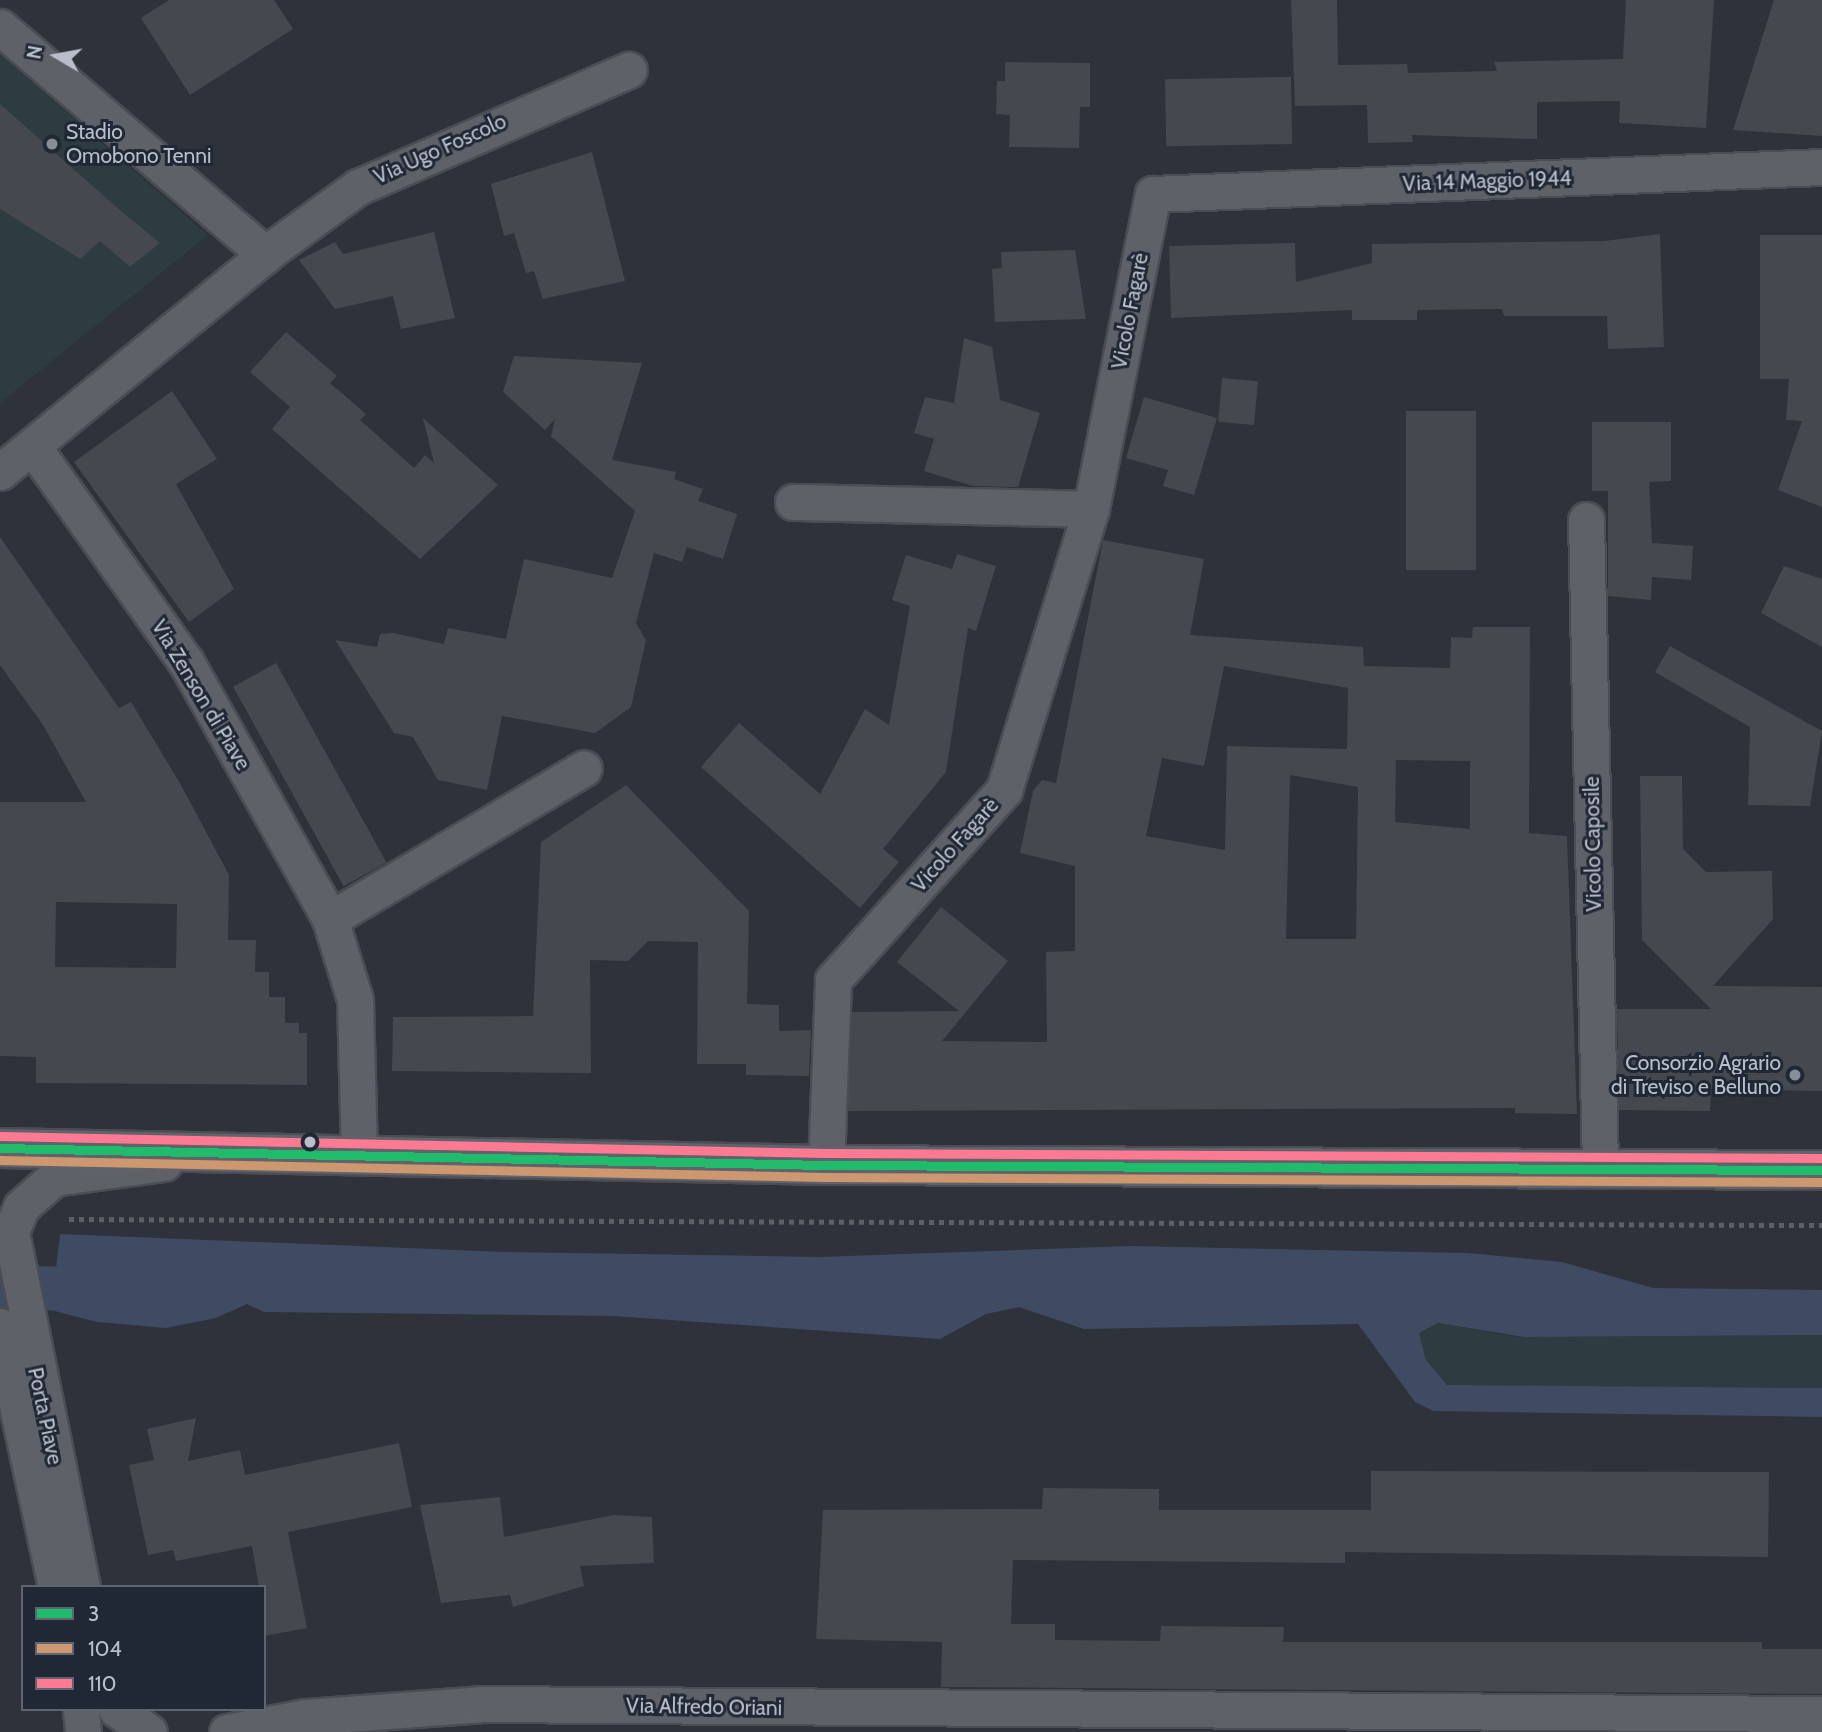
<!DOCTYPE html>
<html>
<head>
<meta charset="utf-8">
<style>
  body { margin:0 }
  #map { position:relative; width:1822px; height:1732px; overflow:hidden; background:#2e323a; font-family:Cabin,sans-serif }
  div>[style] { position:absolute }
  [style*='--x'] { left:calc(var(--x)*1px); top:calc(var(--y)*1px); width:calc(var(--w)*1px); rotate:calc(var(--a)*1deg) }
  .green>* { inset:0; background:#2c3c40 }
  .water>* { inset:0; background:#3e4b63 }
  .canal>* { height:44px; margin:-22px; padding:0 22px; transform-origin:22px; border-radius:22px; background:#3e4b63 }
  .building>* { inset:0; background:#45484f; transform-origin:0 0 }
  .path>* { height:4.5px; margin-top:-2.25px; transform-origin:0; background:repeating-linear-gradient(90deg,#5c6065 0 5px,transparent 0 10px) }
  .roads { filter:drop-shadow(2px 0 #4a4d53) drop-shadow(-2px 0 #4a4d53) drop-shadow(0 2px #4a4d53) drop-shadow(0 -2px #4a4d53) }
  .street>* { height:35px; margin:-17.5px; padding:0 17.5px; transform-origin:17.5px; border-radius:17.5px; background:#5e6168 }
  .primary>* { height:38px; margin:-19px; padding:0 19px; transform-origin:19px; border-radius:19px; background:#60636a }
  .bus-1>* { height:9px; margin:-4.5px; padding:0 4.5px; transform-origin:4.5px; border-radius:4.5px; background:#20bc6c }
  .bus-2>* { height:9px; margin:-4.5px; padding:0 4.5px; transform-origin:4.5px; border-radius:4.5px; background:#cd976f }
  .bus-3>* { height:9px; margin:-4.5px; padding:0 4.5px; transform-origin:4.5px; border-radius:4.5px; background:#fe7a93 }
  .dots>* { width:19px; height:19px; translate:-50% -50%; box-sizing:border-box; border:4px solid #212835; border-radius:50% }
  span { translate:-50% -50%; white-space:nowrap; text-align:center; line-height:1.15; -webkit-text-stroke:6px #212835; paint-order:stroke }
  .poi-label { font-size:21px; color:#b9bfca }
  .left { translate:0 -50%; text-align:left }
  .right { translate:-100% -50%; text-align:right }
  .street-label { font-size:21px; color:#b9bfca }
  .legend { position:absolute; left:21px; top:1585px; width:245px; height:126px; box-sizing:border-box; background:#212835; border:2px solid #5e6471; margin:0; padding:9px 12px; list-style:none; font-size:21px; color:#b9bfca }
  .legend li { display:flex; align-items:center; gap:14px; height:35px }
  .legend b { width:35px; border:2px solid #5e6471 }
  .north { position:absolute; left:21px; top:21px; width:70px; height:70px; -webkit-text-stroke:5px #212835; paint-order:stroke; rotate:280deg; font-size:19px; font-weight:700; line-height:28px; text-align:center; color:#b9bfca }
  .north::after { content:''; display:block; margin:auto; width:24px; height:32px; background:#b9bfca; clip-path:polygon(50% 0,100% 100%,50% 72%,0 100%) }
</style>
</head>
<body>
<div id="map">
  <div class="green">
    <div style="clip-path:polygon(0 54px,208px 235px,0 403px)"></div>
    <div style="clip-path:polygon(1438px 1323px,1518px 1337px,1822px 1335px,1822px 1388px,1447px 1386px,1426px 1360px,1419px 1333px)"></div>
  </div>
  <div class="water">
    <div style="clip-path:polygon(60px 1234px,505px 1252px,819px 1257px,1131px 1246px,1468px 1253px,1562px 1262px,1653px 1288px,1822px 1290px,1822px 1335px,1524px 1337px,1438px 1323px,1419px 1333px,1426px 1360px,1447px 1385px,1822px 1388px,1822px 1417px,1433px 1411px,1415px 1402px,1358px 1324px,1084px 1329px,1019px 1307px,986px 1314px,940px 1339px,613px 1316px,264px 1312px,247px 1304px,216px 1318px,166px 1328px,97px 1322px,51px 1310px)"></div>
  </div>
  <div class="canal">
    <div style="--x:0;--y:1288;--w:114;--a:0.5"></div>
  </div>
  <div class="building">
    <div style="clip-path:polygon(169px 0,274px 0,293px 29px,190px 95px,141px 18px)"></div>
    <div style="clip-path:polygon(1291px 0,1337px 0,1338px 65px,1407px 64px,1408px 73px,1497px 71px,1494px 62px,1623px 59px,1626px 0,1714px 0,1706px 128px,1619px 123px,1620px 101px,1537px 102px,1537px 139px,1412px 135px,1413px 142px,1368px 143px,1367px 105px,1295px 106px)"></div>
    <div style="clip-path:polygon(1774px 0,1822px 0,1822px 136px,1733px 130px)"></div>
    <div style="clip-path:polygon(1005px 62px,1090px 63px,1090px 107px,1080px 107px,1079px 148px,1009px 147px,1010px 115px,996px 114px,997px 81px,1005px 81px)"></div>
    <div style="left:1291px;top:77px;width:67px;height:126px;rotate:89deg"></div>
    <div style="clip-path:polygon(0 104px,114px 205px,160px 243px,130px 267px,100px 241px,80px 259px,0 209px)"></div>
    <div style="clip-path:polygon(592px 152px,625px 281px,543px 299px,534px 271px,526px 273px,514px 233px,504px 236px,491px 184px)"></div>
    <div style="clip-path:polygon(434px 232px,455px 318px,401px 329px,393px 296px,335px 309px,299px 260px,335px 242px,343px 254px)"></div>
    <div style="clip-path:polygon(1660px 234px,1664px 347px,1608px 349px,1607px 316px,1504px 316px,1502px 309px,1417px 310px,1417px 320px,1352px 320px,1352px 310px,1171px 318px,1169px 246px,1295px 243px,1296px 282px,1372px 263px,1372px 244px,1604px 241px)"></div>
    <div style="clip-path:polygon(1760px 235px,1822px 235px,1822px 507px,1778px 490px,1802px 421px,1786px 420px,1789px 379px,1760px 379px)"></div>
    <div style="clip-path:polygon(1075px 250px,1086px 319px,995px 322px,992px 269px,1002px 268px,1001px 252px)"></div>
    <div style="clip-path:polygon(286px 332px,337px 376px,330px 383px,366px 414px,360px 420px,414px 468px,425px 455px,434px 463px,423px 418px,498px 485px,420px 559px,272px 429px,290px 407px,250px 372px)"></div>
    <div style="clip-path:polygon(964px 338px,992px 347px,1000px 400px,1040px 413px,1018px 487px,973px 486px,924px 471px,934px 439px,914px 433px,925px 397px,954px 403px)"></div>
    <div style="clip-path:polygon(514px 356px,642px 363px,612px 460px,676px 472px,674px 479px,703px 489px,698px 501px,737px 514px,723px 559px,687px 547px,682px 562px,654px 553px,636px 623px,646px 640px,631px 707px,595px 733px,502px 716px,487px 790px,438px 780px,413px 737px,394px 733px,335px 640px,377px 647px,380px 634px,393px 633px,444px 644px,448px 628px,506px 639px,524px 559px,612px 578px,635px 511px,551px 436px,555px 419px,545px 430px,503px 392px)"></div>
    <div style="left:1222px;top:378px;width:36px;height:44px;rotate:5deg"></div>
    <div style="clip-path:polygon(172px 391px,217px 459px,176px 484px,234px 589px,189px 622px,74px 462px)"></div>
    <div style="clip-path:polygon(1144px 397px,1217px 418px,1194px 495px,1163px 486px,1168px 470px,1126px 458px)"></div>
    <div style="left:1406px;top:411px;width:70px;height:159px"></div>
    <div style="clip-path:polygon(1592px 422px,1671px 422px,1671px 481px,1649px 482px,1652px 543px,1693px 546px,1691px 580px,1652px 577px,1651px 600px,1608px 596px,1608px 491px,1592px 491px)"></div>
    <div style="clip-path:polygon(evenodd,0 537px,119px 708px,131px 702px,181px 785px,229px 875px,228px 940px,256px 940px,255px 972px,269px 972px,269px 997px,285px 997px,285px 1023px,299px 1023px,299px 1033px,307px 1033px,307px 1085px,36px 1083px,36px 1057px,0 1056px,0 802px,86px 802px,43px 725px,0 665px,0 537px,56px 902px,177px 904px,176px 968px,55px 967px,56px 902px)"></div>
    <div style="clip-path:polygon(evenodd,1103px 540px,1204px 559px,1190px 635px,1363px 647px,1364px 666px,1450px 668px,1451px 637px,1472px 638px,1473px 627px,1530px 627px,1529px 833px,1567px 836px,1577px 1114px,1515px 1113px,1515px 1108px,848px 1111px,852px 1012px,959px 1011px,897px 962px,941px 907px,1008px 961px,942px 1041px,1047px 1042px,1046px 952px,1075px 951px,1075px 866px,1020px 853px,1033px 791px,1042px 780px,1056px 783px,1103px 540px,1224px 666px,1348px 688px,1347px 749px,1227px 746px,1225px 850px,1146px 836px,1162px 758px,1204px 766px,1224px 666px,1103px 540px,1396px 760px,1470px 761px,1470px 829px,1395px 822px,1396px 760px,1103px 540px,1290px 775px,1358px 787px,1356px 939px,1286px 939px,1290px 775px)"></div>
    <div style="clip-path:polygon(957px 554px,996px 566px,976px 631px,968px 628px,946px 772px,883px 849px,899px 862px,860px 908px,701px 767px,739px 723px,820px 794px,865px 709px,889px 725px,910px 606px,892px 600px,906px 555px,952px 569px)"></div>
    <div style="clip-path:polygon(1784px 566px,1822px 579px,1822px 647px,1761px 613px)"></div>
    <div style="clip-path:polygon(1670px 646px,1822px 731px,1810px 806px,1748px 805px,1750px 727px,1655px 672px)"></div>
    <div style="left:276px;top:663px;width:228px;height:49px;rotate:61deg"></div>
    <div style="clip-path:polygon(1640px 776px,1682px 776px,1683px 849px,1706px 872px,1772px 871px,1773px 919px,1713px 986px,1822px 987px,1822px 1091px,1711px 1089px,1710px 1111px,1619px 1110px,1617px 1009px,1711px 1009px,1642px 940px)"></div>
    <div style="clip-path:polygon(626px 785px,749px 911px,747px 1004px,779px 1005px,779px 1031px,811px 1030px,809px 1076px,746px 1075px,746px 1064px,697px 1064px,698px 942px,648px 941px,628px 961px,590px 960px,591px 1073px,392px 1071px,393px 1017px,533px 1016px,541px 842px)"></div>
    <div style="clip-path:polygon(196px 1418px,188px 1461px,240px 1450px,245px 1475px,399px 1443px,412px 1507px,288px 1532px,307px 1628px,264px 1636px,264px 1587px,259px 1587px,252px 1546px,176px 1561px,173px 1550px,148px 1555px,129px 1465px,154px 1460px,147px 1429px)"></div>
    <div style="clip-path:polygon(1371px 1471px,1769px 1472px,1768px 1557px,1345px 1552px,1345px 1563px,1013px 1560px,1011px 1624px,1055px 1624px,1055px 1640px,1160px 1641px,1161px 1626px,1284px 1627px,1283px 1642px,1762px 1642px,1762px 1649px,1822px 1649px,1822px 1694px,941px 1687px,942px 1642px,816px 1639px,823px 1510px,1042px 1509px,1043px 1488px,1159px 1489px,1159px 1510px,1371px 1510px)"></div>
    <div style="clip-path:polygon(500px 1497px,504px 1537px,614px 1515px,652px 1517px,654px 1563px,580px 1566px,584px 1586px,513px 1607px,510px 1595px,441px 1603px,420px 1505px)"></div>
  </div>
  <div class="path">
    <div style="--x:69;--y:1219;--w:1753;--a:0.2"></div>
  </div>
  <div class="roads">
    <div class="street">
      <div style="--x:0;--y:27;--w:350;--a:40.6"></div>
      <div style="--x:33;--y:447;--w:264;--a:54.6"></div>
      <div style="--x:186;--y:662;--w:295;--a:60.7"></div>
      <div style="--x:330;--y:919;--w:85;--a:72.8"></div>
      <div style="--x:355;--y:1000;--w:154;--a:88.5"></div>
      <div style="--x:0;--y:472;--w:355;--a:-39.3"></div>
      <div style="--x:275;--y:247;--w:102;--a:-35.9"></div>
      <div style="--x:358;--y:187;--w:295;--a:-23.4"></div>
      <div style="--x:793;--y:502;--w:298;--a:1.3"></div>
      <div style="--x:1586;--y:520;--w:647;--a:88.76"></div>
      <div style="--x:330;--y:919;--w:295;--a:-30.7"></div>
      <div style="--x:826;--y:1165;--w:185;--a:-87.8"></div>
      <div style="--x:833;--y:980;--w:256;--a:-48"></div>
      <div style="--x:1004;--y:790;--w:294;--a:-72.8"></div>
      <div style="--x:1091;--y:509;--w:321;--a:-78.9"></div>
      <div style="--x:1153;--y:194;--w:670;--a:-2.31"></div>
      <div style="--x:0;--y:1326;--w:267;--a:77.9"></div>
      <div style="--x:82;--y:1587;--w:362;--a:-101.3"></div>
      <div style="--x:11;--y:1232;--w:27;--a:-68"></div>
      <div style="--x:21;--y:1207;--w:44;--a:-41.3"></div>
      <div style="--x:54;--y:1178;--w:111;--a:-7.8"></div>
      <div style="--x:81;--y:1709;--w:23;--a:85"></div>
      <div style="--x:116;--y:1709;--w:40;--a:34.9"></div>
      <div style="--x:227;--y:1732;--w:80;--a:-10.8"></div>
      <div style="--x:306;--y:1717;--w:175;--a:-4.2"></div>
      <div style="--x:481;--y:1704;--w:1341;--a:0.43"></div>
    </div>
    <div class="primary">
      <div style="--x:0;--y:1148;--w:826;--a:1.18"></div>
      <div style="--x:826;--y:1165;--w:996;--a:0.29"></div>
    </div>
  </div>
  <div class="bus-1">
    <div style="--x:0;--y:1148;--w:826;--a:1.18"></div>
    <div style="--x:826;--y:1165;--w:996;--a:0.29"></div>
  </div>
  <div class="bus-2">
    <div style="--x:0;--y:1160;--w:826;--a:1.18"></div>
    <div style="--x:826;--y:1177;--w:996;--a:0.29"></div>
  </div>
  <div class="bus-3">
    <div style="--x:0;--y:1136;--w:826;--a:1.18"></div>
    <div style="--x:826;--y:1153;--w:996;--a:0.29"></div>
  </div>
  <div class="dots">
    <div style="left:52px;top:144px;background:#888e98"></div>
    <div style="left:1795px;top:1075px;background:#888e98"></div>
    <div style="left:310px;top:1142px;background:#b9bfca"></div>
  </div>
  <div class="poi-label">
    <span class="left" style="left:66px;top:144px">Stadio<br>Omobono Tenni</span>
    <span class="right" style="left:1781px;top:1075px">Consorzio Agrario<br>di Treviso e Belluno</span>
  </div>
  <div class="street-label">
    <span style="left:440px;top:149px;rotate:-24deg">Via Ugo Foscolo</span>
    <span style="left:1487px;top:181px;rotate:-2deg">Via 14 Maggio 1944</span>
    <span style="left:1130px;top:311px;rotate:-79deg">Vicolo Fagarè</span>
    <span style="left:201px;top:695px;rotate:59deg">Via Zenson di Piave</span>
    <span style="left:1593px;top:844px;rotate:-91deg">Vicolo Caposile</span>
    <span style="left:955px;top:845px;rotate:-48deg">Vicolo Fagarè</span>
    <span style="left:45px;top:1416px;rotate:78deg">Porta Piave</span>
    <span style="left:704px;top:1707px;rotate:1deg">Via Alfredo Oriani</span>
  </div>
  <ul class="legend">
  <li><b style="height:9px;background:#20bc6c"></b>3</li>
  <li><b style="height:9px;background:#cd976f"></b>104</li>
  <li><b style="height:9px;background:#fe7a93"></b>110</li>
  </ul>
  <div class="north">N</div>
</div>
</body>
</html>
